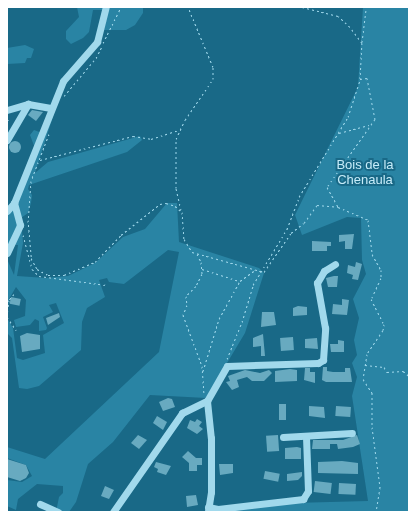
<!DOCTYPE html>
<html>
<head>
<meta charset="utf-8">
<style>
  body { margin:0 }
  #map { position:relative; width:416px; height:519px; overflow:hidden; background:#196987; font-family:Helvetica,sans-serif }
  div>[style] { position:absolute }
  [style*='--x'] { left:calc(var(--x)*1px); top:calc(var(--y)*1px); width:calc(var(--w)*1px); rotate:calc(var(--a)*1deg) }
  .green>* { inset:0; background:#2984a4 }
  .building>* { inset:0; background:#68aac0; transform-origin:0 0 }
  .round { border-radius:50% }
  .path>* { height:1px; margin-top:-0.5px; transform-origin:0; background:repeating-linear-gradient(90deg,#a1d9ec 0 2px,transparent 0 5px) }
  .minor>* { height:7px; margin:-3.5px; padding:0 3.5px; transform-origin:3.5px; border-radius:3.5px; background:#a1d9ec }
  span { translate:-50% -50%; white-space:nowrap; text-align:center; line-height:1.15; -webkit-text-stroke:4px #196987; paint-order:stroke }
  .park-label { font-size:13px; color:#c6ecf9 }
  .frame { position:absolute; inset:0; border:8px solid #fff; pointer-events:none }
</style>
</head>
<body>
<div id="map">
  <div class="green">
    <div style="clip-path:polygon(77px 7px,143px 7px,143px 13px,135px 25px,126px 30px,104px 30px,107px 17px,102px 10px,93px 10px,89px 32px,83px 38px,71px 44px,66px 39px,66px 31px,79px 17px)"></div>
    <div style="clip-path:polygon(363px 7px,409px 7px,409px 512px,217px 512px,293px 503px,368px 501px,352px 396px,357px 377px,352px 363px,357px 355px,354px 340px,359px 318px,353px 299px,366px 274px,362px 260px,361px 218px,347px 217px,302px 235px,295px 215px,358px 87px)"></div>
    <div style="clip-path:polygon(25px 45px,34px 49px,31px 58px,27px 58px,25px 63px,7px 64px,7px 48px)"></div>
    <div style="clip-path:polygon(53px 106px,56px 107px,35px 173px,48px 162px,140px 136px,142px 140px,127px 152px,29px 185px,28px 189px,32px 195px,31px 203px,28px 213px,21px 218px,23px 243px,17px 276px,46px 278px,68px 276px,95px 263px,123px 237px,145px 229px,167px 203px,177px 203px,179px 242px,259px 268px,264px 273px,245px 333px,206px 398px,150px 395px,113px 442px,88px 464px,76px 502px,69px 512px,56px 512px,59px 497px,63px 493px,63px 486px,37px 484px,18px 499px,16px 510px,7px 506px,7px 480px,22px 482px,32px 476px,26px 465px,7px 458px,7px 447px,45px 459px,159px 352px,179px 252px,168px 250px,124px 284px,109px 282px,107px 278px,99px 280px,105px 297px,87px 308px,82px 322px,81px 350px,39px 386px,27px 389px,19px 388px,12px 338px,7px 333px,7px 318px,13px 328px,17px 358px,23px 360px,45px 353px,43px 335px,64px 323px,56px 303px,49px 305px,53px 312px,43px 317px,47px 328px,46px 330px,39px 331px,39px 321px,35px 319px,30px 325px,16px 327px,14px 320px,25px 316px,26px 300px,16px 287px,9px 299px,7px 316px,7px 259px,14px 275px,18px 245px,7px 244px,7px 213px,36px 151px,30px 135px,34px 130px,42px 133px)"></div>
  </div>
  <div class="building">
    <div style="clip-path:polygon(32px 110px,43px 112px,36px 121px,28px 115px)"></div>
    <div class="round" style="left:9px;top:141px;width:12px;height:12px"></div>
    <div style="clip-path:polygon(354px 234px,352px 249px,345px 249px,345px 241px,339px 242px,339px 235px)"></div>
    <div style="clip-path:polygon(312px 241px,331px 242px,331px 246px,327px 246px,327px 251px,312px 251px)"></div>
    <div style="clip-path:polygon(356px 262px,362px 264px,358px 280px,352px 279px,353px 275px,347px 273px,348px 265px,355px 267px)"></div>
    <div style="clip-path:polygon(334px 276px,338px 276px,337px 287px,328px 287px,326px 278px)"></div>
    <div style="left:11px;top:297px;width:10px;height:7px;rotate:11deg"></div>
    <div style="clip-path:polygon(342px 299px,349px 300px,347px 315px,332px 314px,333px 304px,342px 305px)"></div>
    <div style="clip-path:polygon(298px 306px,307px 307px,307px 315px,293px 316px,293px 308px)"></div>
    <div style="clip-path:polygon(262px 312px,274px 312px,276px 325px,261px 327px)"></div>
    <div style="clip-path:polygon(59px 313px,60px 317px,48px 325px,46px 318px)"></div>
    <div style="clip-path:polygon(27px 333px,40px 335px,40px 349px,22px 352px,20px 336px)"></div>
    <div style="clip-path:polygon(263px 334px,265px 356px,261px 356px,261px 346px,253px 347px,253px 338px)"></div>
    <div style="left:293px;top:337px;width:13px;height:13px;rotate:86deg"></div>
    <div style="clip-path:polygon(317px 338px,318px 349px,305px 348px,305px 339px)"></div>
    <div style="clip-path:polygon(338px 340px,344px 341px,344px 352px,331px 352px,330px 344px,338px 344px)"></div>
    <div style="clip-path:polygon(323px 367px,327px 367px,327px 371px,333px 372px,345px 372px,345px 368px,350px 368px,352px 382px,326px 382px,322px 380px)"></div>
    <div style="clip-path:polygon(305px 368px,310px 368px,310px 372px,315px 372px,315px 383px,304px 380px)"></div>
    <div style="clip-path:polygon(290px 369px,297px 370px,297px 381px,275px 382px,275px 371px)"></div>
    <div style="clip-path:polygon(245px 370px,260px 373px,269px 370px,272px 373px,264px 381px,252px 381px,247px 377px,237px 380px,239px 387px,232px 390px,226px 382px,230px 381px,228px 376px)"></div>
    <div style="clip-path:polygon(168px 398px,172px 399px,175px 407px,163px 411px,159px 402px)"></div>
    <div style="left:279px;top:404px;width:7px;height:16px"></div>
    <div style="clip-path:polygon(309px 406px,324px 407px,325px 418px,309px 416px)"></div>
    <div style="left:336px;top:406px;width:15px;height:10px;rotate:4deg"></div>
    <div style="clip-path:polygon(157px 416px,167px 422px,163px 430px,153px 423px)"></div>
    <div style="clip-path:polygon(197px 419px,202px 422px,199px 426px,203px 429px,197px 434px,187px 428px,190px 420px,195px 422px)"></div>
    <div style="clip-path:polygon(138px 435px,147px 440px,139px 449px,131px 443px)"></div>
    <div style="left:278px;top:435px;width:16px;height:12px;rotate:86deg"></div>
    <div style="clip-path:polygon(357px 435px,360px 444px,353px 447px,338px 449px,337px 444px,330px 444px,330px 449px,312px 449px,313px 440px,343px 440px)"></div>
    <div style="clip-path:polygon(297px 447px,301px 448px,301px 459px,285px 459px,285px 448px)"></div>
    <div style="clip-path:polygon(188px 451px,196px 458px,202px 458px,202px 465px,197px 465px,197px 471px,189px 471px,189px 463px,182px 457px)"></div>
    <div style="clip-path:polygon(7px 459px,26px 465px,29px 473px,26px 478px,20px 481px,7px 477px)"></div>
    <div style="clip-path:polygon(342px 461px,358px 463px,358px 474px,318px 473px,318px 462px)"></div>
    <div style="clip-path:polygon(156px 462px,171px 466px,166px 475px,157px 472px,158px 469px,154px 467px)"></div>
    <div style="clip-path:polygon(219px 464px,233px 464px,233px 473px,220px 475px)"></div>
    <div style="left:265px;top:471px;width:15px;height:8px;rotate:11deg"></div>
    <div style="clip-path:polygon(302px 472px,302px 476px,298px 480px,287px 481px,287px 474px)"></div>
    <div style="left:315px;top:481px;width:17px;height:11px;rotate:7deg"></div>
    <div style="left:339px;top:483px;width:17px;height:11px;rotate:3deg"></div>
    <div style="clip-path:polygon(105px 486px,114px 490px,109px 499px,101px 496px)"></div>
    <div style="clip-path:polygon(196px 495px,198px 505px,187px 507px,186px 496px)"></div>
  </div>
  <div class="path">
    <div style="--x:362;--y:42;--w:35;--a:-83"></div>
    <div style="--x:103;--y:43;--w:40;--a:-63.4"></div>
    <div style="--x:360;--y:79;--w:7;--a:-8"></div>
    <div style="--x:367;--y:78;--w:42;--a:79"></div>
    <div style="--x:375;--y:119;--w:83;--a:125.2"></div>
    <div style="--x:327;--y:187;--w:23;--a:61"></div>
    <div style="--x:338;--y:207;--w:33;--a:23"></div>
    <div style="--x:368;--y:220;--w:34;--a:83"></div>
    <div style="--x:372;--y:254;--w:18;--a:61"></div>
    <div style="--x:381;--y:270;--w:8;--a:90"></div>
    <div style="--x:381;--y:278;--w:23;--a:115"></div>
    <div style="--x:371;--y:299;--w:28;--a:63"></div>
    <div style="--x:384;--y:324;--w:6;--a:99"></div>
    <div style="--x:383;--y:330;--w:29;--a:124"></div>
    <div style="--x:367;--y:354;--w:25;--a:99"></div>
    <div style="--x:363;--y:379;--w:17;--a:57"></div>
    <div style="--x:372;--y:393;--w:34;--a:90"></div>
    <div style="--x:372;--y:427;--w:61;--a:82.4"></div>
    <div style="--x:380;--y:487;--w:25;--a:99"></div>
    <div style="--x:64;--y:96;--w:50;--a:-49.9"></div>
    <div style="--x:96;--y:58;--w:13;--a:-63"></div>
    <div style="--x:7;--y:119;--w:4;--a:45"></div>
    <div style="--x:339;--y:133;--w:31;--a:-15"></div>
    <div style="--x:49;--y:134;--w:50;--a:111"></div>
    <div style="--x:31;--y:181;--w:39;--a:94"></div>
    <div style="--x:28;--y:220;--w:38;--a:85"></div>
    <div style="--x:31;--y:258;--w:13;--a:61"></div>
    <div style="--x:37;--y:269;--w:13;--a:29"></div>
    <div style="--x:48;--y:275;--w:16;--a:0"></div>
    <div style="--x:64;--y:275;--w:34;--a:-23"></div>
    <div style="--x:95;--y:262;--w:37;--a:-46"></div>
    <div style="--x:121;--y:235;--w:50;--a:-38.5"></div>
    <div style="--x:160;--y:204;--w:6;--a:-9"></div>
    <div style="--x:166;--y:203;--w:9;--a:18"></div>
    <div style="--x:175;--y:206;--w:9;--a:41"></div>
    <div style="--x:182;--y:212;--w:27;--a:86"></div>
    <div style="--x:184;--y:239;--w:15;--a:58"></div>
    <div style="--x:192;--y:252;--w:75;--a:15.5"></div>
    <div style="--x:264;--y:272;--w:47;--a:-55.3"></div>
    <div style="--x:291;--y:233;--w:16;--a:-38"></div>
    <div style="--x:304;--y:223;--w:22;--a:-54"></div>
    <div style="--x:317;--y:205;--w:21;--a:5"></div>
    <div style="--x:40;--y:160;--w:96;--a:-14.5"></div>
    <div style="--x:133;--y:136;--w:18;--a:9"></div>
    <div style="--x:151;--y:139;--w:29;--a:-18"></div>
    <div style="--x:181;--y:210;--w:23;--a:-103"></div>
    <div style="--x:176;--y:188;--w:49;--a:-90"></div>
    <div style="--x:176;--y:139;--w:21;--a:-65"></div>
    <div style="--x:185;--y:120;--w:50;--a:-55.7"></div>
    <div style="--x:213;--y:79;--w:12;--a:-90"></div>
    <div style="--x:213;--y:67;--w:65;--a:-112.6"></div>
    <div style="--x:23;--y:235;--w:35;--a:75"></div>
    <div style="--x:32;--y:269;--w:10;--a:45"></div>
    <div style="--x:39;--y:276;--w:68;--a:7.7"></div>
    <div style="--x:197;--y:254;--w:9;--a:63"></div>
    <div style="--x:201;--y:262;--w:12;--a:85"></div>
    <div style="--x:202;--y:274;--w:13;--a:117"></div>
    <div style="--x:196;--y:286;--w:14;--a:135"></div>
    <div style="--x:186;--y:296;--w:9;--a:84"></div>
    <div style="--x:187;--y:305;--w:11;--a:112"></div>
    <div style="--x:183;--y:315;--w:54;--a:69.6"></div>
    <div style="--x:202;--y:366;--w:28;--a:86"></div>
    <div style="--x:202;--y:269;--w:39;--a:18"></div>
    <div style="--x:14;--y:294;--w:8;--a:130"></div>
    <div style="--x:9;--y:300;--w:17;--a:97"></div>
    <div style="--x:7;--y:317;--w:16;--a:55"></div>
    <div style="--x:227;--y:359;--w:40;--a:-68"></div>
    <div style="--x:242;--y:322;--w:39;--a:-73"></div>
    <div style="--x:253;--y:285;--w:66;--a:-58.7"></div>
    <div style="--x:287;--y:229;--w:34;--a:-69"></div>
    <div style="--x:299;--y:197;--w:94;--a:-58.5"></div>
    <div style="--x:348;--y:117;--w:40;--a:-72"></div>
    <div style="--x:360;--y:79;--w:36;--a:-87"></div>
    <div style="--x:362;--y:43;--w:20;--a:-127"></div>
    <div style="--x:350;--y:27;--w:16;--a:-137"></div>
    <div style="--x:338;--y:16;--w:38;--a:-166"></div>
    <div style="--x:365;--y:365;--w:19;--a:6"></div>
    <div style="--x:384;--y:367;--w:6;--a:59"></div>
    <div style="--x:387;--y:372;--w:16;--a:-4"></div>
    <div style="--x:403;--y:371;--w:8;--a:40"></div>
    <div style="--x:203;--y:371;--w:54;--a:-72.9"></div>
    <div style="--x:219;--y:319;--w:43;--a:-61.1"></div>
    <div style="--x:240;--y:281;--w:17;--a:-36"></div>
  </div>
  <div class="minor">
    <div style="--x:7;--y:110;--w:22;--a:-16"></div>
    <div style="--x:28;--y:104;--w:23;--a:10"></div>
    <div style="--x:7;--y:140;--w:42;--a:-59.7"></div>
    <div style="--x:7;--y:211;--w:11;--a:-49"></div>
    <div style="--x:14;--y:203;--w:131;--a:-68.1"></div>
    <div style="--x:63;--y:81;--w:52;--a:-48.9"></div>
    <div style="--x:97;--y:42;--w:36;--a:-76"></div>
    <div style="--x:7;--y:253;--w:31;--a:-65"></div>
    <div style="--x:20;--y:225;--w:23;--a:-105"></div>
    <div style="--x:207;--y:401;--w:40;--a:-60.3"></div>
    <div style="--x:227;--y:366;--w:91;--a:-1.9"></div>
    <div style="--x:318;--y:363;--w:6;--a:-31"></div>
    <div style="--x:323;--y:360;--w:32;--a:-86"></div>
    <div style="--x:325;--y:328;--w:46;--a:-100.1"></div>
    <div style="--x:317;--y:283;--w:14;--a:-60"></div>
    <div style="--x:324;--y:271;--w:13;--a:-32"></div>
    <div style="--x:207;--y:401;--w:37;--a:84"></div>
    <div style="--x:211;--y:438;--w:54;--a:90"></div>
    <div style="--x:211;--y:492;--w:19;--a:99"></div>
    <div style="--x:283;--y:437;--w:69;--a:-3.3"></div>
    <div style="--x:40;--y:504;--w:20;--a:24"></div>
    <div style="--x:208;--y:507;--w:10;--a:11"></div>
    <div style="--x:218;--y:509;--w:86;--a:-6.7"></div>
    <div style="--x:303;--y:499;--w:9;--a:-58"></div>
    <div style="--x:308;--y:491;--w:55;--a:-92.1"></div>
    <div style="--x:113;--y:512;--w:121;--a:-55.1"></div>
    <div style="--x:182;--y:413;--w:28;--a:-26"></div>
  </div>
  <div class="park-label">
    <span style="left:365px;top:173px">Bois de la<br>Chenaula</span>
  </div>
  <div class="frame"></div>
</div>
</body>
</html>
